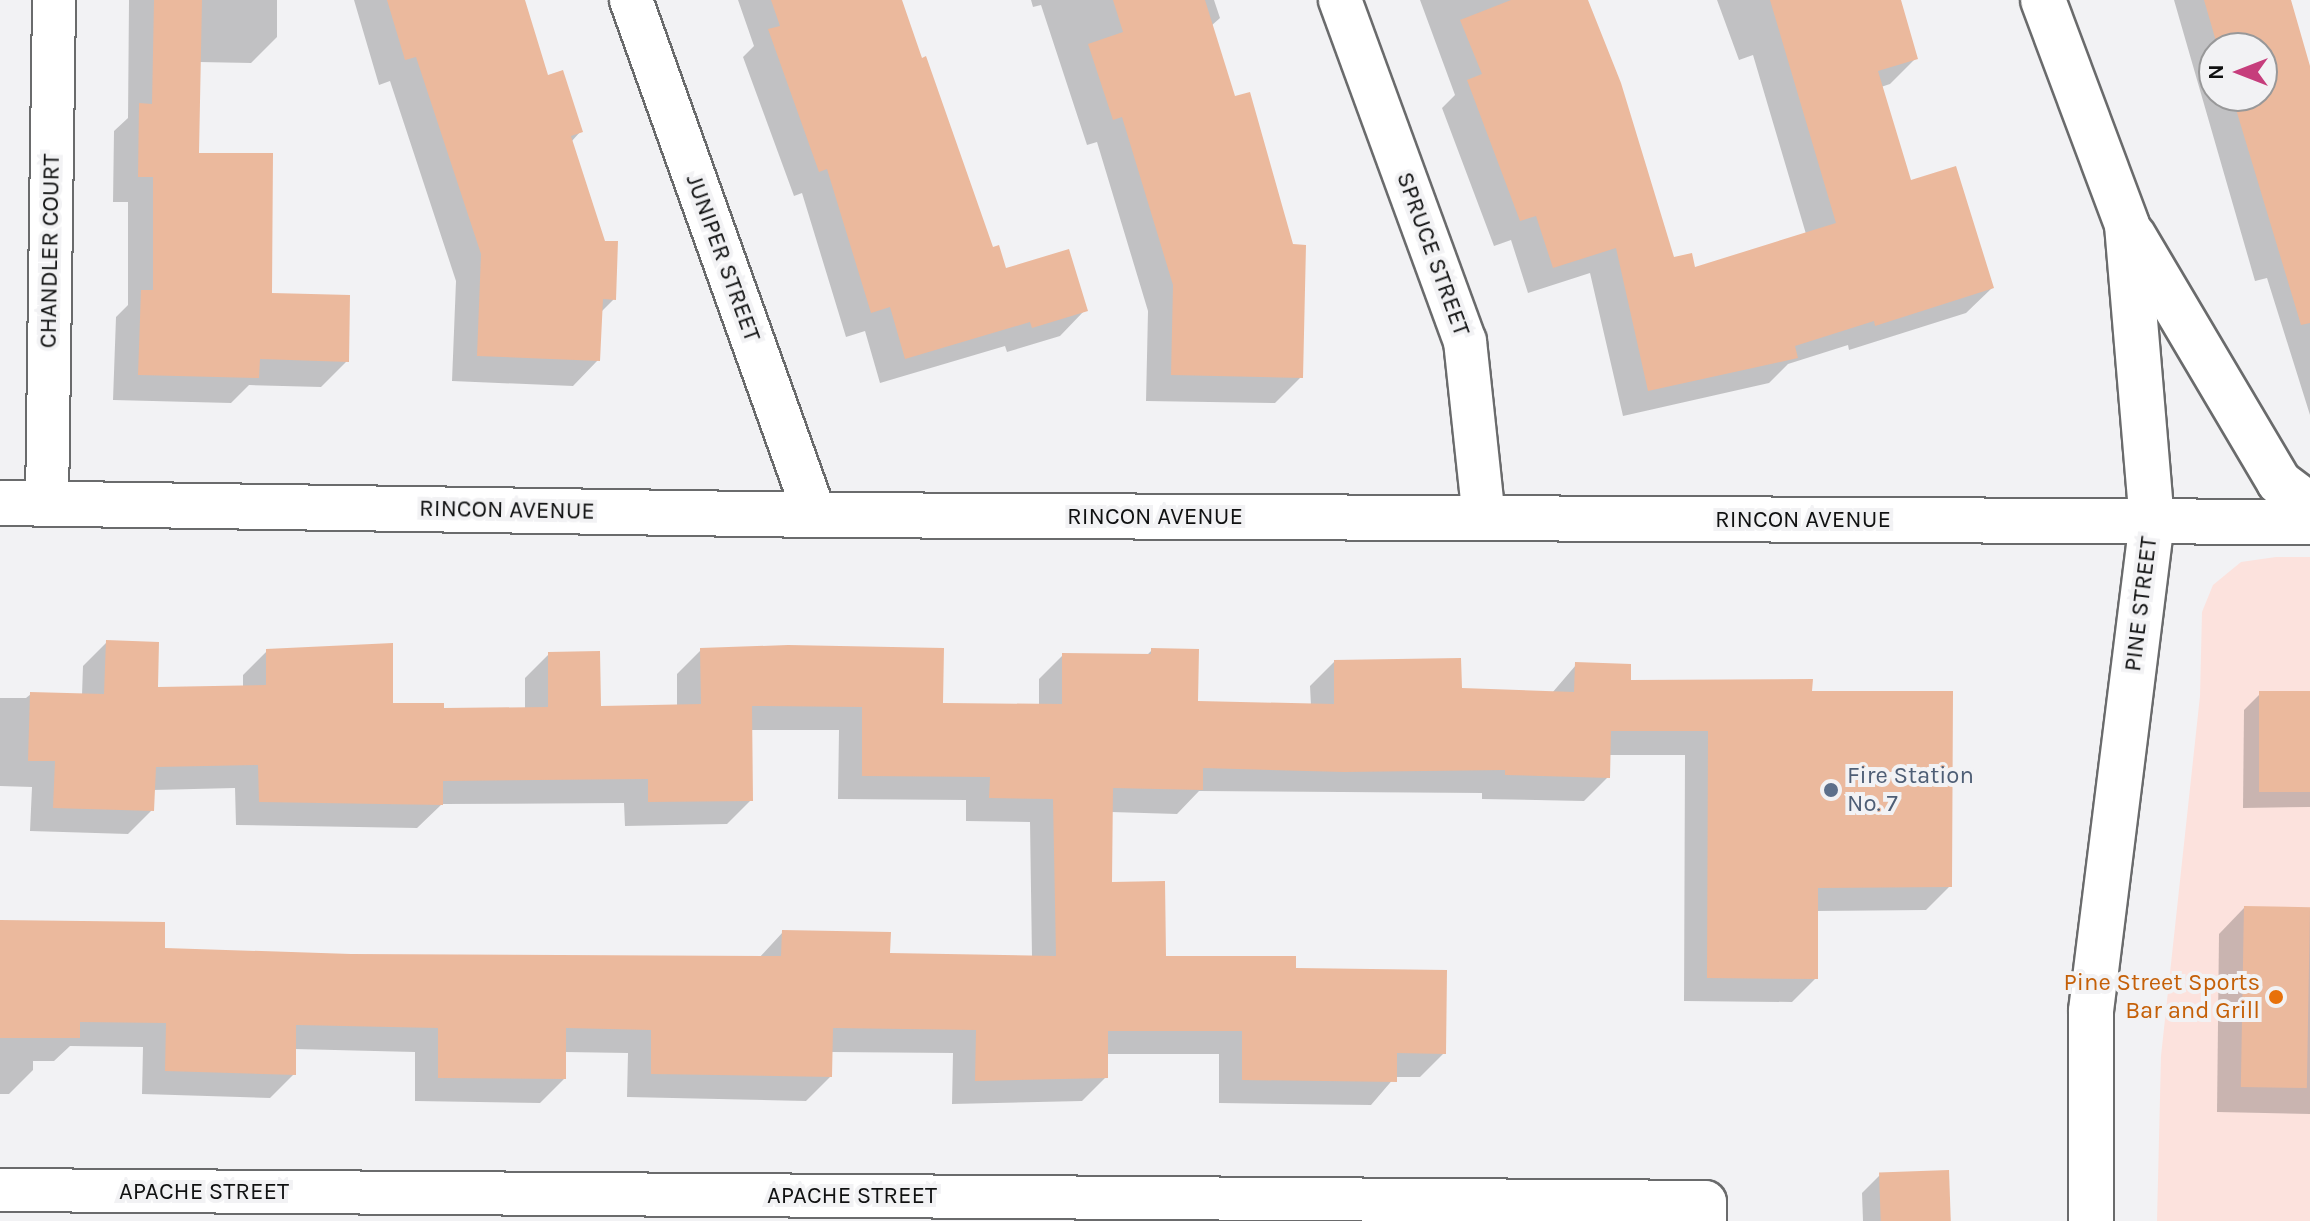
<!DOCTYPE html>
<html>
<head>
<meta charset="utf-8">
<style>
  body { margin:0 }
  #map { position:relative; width:2310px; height:1221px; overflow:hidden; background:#f2f2f4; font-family:Karla,sans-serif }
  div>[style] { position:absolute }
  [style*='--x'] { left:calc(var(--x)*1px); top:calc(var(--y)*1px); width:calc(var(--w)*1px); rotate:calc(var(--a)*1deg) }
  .commercial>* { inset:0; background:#fce2dd }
  .shadow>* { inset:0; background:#0003 }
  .building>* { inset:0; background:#ebb99d; transform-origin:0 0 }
  .roads { filter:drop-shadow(2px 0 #6a6b6c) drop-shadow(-2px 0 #6a6b6c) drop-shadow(0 2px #6a6b6c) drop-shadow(0 -2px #6a6b6c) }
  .minor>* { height:42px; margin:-21px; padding:0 21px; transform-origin:21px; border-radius:21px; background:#fff }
  .tertiary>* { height:44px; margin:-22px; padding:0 22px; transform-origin:22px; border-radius:22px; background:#fff }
  .dots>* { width:22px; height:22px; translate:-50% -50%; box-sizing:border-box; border:4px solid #f2f2f4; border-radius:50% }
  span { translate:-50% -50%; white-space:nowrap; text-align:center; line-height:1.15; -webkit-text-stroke:8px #f2f2f4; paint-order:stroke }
  .street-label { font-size:24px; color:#101111 }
  .service-label { font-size:24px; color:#4e5e75 }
  .left { translate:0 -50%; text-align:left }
  .food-label { font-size:24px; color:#c56008 }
  .right { translate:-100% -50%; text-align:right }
  .north { position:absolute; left:2198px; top:32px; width:80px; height:80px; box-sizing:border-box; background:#f2f2f4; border:2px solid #989899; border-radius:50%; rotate:270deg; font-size:22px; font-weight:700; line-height:32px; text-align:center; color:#101111 }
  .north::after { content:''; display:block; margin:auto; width:28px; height:36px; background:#c63e7c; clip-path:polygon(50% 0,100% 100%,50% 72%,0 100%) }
</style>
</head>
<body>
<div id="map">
  <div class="commercial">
    <div style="clip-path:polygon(2276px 557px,2310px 557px,2310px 1221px,2157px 1221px,2161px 1056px,2200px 696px,2202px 612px,2213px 585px,2241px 562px)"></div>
  </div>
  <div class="shadow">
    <div style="clip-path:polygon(129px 0,277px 0,277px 37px,251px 63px,199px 62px,197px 155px,270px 295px,347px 361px,321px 387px,249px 385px,231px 403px,113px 400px,116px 317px,128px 305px,128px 202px,113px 202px,114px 131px,128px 118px)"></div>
    <div style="clip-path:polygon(354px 0,523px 0,546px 77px,581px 131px,571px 142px,614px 299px,601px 312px,598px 360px,573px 386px,452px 381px,456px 281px,390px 81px,379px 85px)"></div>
    <div style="clip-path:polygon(738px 0,900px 0,991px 250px,1005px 271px,1085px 310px,1060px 336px,1007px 352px,1005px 346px,880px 383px,865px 331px,846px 337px,802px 193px,794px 196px,743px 57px,754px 46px)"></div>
    <div style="clip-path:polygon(1031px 0,1214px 0,1220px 18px,1211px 26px,1301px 377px,1275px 403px,1146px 401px,1148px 311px,1097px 142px,1087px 145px,1041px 5px,1033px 7px)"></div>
    <div style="clip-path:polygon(1420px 0,1586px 0,1673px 259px,1694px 270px,1806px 234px,1753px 55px,1739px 60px,1717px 0,1881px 0,1916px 58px,1890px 84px,1881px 87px,1910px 183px,1992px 288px,1966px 313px,1849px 350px,1848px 345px,1788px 364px,1769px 383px,1623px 416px,1590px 273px,1528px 293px,1511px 240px,1494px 246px,1442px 108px,1455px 95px)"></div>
    <div style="clip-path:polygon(evenodd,2174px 0,2289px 0,2310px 73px,2310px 415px,2267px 278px,2255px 281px,2174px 0,2214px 48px,2262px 48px,2262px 96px,2214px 96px,2214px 48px)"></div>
    <div style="clip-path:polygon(107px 642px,156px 689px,243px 688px,243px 675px,267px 651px,391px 705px,442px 710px,525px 709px,525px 678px,549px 654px,599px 708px,677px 707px,677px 674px,701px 650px,941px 704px,1039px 705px,1039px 679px,1063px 655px,1146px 656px,1152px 650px,1196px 703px,1311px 706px,1310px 686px,1334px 662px,1460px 690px,1552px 693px,1576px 665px,1629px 682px,1810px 693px,1950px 886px,1926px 910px,1816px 911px,1816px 978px,1792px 1002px,1684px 1001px,1685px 755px,1608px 755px,1608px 777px,1584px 801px,1482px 799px,1482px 793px,1199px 791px,1177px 814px,1111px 812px,1110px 884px,1164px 958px,1294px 970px,1444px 1053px,1420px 1077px,1395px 1077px,1371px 1105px,1219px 1103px,1219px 1054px,1106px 1054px,1106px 1077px,1082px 1101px,952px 1104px,953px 1053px,830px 1052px,830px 1077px,806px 1101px,627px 1097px,628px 1053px,564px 1052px,564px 1079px,540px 1103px,415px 1101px,415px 1052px,294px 1049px,294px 1074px,270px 1098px,142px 1094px,143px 1047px,70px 1046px,54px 1061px,33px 1061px,33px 1070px,9px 1094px,0 1094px,0 922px,163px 950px,351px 956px,759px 958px,783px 932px,888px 955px,1032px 958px,1030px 822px,966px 821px,966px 800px,838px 799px,839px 730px,750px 730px,751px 800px,727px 824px,625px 826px,624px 803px,442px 804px,417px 828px,236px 825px,235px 788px,153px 790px,152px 810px,128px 834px,30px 831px,32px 787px,0 786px,0 698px,26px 698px,31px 694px,82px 695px,83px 666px)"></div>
    <div style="clip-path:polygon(2310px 693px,2310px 807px,2243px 808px,2244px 710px,2260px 694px)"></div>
    <div style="clip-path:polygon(2244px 908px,2310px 909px,2310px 1114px,2217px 1112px,2219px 934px)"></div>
    <div style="clip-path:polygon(1880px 1175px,1949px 1221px,1863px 1221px,1862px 1193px)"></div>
  </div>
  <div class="building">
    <div style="clip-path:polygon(154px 0,202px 0,199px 153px,273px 153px,272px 293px,350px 295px,349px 362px,260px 359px,259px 378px,138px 375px,141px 290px,153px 290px,153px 177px,138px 177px,139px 103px,152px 104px)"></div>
    <div style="clip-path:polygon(387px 0,525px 0,548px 75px,563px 70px,583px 132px,571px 136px,605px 241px,618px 241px,616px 300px,603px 299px,600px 361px,477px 356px,481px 254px,416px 57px,405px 60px)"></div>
    <div style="clip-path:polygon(771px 0,902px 0,922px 58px,926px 56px,993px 247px,999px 245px,1006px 268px,1069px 249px,1088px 311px,1032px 328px,1030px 322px,905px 359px,890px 307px,871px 313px,827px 169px,819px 172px,768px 29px,780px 26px)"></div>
    <div style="clip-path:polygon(1113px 0,1205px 0,1235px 96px,1250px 92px,1293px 244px,1306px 245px,1303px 378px,1171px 375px,1173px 285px,1122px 117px,1113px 120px,1088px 44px,1123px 32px)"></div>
    <div style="clip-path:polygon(1511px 0,1588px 0,1621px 83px,1674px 257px,1692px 253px,1695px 267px,1836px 223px,1770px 0,1901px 0,1918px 59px,1878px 71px,1911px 180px,1956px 166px,1994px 288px,1875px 326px,1874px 321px,1795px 346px,1798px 358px,1648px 391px,1616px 248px,1553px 268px,1536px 216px,1520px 221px,1467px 80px,1482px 74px,1460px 20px)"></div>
    <div style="clip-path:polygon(2204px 0,2291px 0,2310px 66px,2310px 323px,2301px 325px,2232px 96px,2262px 96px,2262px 48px,2218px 48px)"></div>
    <div style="clip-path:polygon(106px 640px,159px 642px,158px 687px,266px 685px,266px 649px,393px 643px,393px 703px,444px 703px,444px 708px,548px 707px,548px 652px,600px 651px,601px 706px,701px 704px,700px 648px,788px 645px,944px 648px,943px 703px,1062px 704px,1062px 653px,1151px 654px,1151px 648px,1199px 649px,1198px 701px,1334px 704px,1334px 660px,1461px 658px,1462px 688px,1574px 692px,1575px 662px,1631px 664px,1631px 680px,1813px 679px,1812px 691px,1953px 691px,1952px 887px,1818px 888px,1818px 979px,1707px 978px,1708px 731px,1611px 731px,1610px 778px,1505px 775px,1505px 770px,1344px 772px,1203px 768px,1203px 790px,1113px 788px,1112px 882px,1165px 881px,1166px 956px,1296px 956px,1296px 968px,1447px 970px,1446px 1054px,1397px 1053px,1397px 1082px,1242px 1080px,1242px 1031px,1108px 1031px,1108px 1078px,975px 1081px,976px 1030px,833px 1028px,832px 1077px,651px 1074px,651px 1030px,566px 1028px,566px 1079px,438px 1078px,438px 1028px,296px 1025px,296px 1075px,165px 1071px,166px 1023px,80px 1022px,80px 1038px,0 1038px,0 920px,165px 922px,165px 948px,351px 954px,781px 956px,782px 930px,891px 932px,890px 953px,1056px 956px,1053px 799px,989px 798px,990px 777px,862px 776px,862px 707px,752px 706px,753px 801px,648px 802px,648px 779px,443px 781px,443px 805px,259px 802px,258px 765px,156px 767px,154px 811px,53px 808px,55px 761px,28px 761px,30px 692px,104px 694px)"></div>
    <div style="left:2310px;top:691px;width:101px;height:51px;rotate:90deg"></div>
    <div style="left:2244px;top:906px;width:66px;height:181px;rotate:1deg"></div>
    <div style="left:1949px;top:1170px;width:51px;height:70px;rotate:88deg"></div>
  </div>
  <div class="roads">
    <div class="minor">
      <div style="--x:631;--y:0;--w:547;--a:70.34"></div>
      <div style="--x:1340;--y:0;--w:363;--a:69.9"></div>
      <div style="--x:1465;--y:341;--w:178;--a:83.9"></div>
      <div style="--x:47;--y:503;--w:503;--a:-89.2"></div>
      <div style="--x:0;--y:1190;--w:1705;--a:0.4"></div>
      <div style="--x:1705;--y:1202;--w:19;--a:90"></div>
    </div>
    <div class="tertiary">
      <div style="--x:2043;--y:0;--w:240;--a:69.5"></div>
      <div style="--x:2127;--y:225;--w:297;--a:85.2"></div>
      <div style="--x:2152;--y:521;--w:494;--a:97.1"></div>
      <div style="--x:2091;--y:1011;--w:210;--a:90"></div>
      <div style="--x:2133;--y:235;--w:287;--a:59.4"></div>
      <div style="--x:2279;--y:482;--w:39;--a:37"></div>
      <div style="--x:0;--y:503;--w:815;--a:0.84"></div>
      <div style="--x:815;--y:515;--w:1495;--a:0.27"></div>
    </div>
  </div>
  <div class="dots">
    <div style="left:1831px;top:790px;background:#5c6f8a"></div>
    <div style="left:2276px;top:997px;background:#e8710a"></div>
  </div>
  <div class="street-label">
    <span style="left:50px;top:251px;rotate:-89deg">CHANDLER COURT</span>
    <span style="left:1433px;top:254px;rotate:70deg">SPRUCE STREET</span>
    <span style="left:723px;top:258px;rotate:70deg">JUNIPER STREET</span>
    <span style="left:507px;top:510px;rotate:1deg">RINCON AVENUE</span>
    <span style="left:1155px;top:517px">RINCON AVENUE</span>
    <span style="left:1803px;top:520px">RINCON AVENUE</span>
    <span style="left:2141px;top:604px;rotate:-83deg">PINE STREET</span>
    <span style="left:204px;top:1192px">APACHE STREET</span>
    <span style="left:852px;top:1196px">APACHE STREET</span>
  </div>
  <div class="service-label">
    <span class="left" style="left:1847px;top:790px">Fire Station<br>No. 7</span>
  </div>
  <div class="food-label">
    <span class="right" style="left:2260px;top:997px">Pine Street Sports<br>Bar and Grill</span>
  </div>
  <div class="north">N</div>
</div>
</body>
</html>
